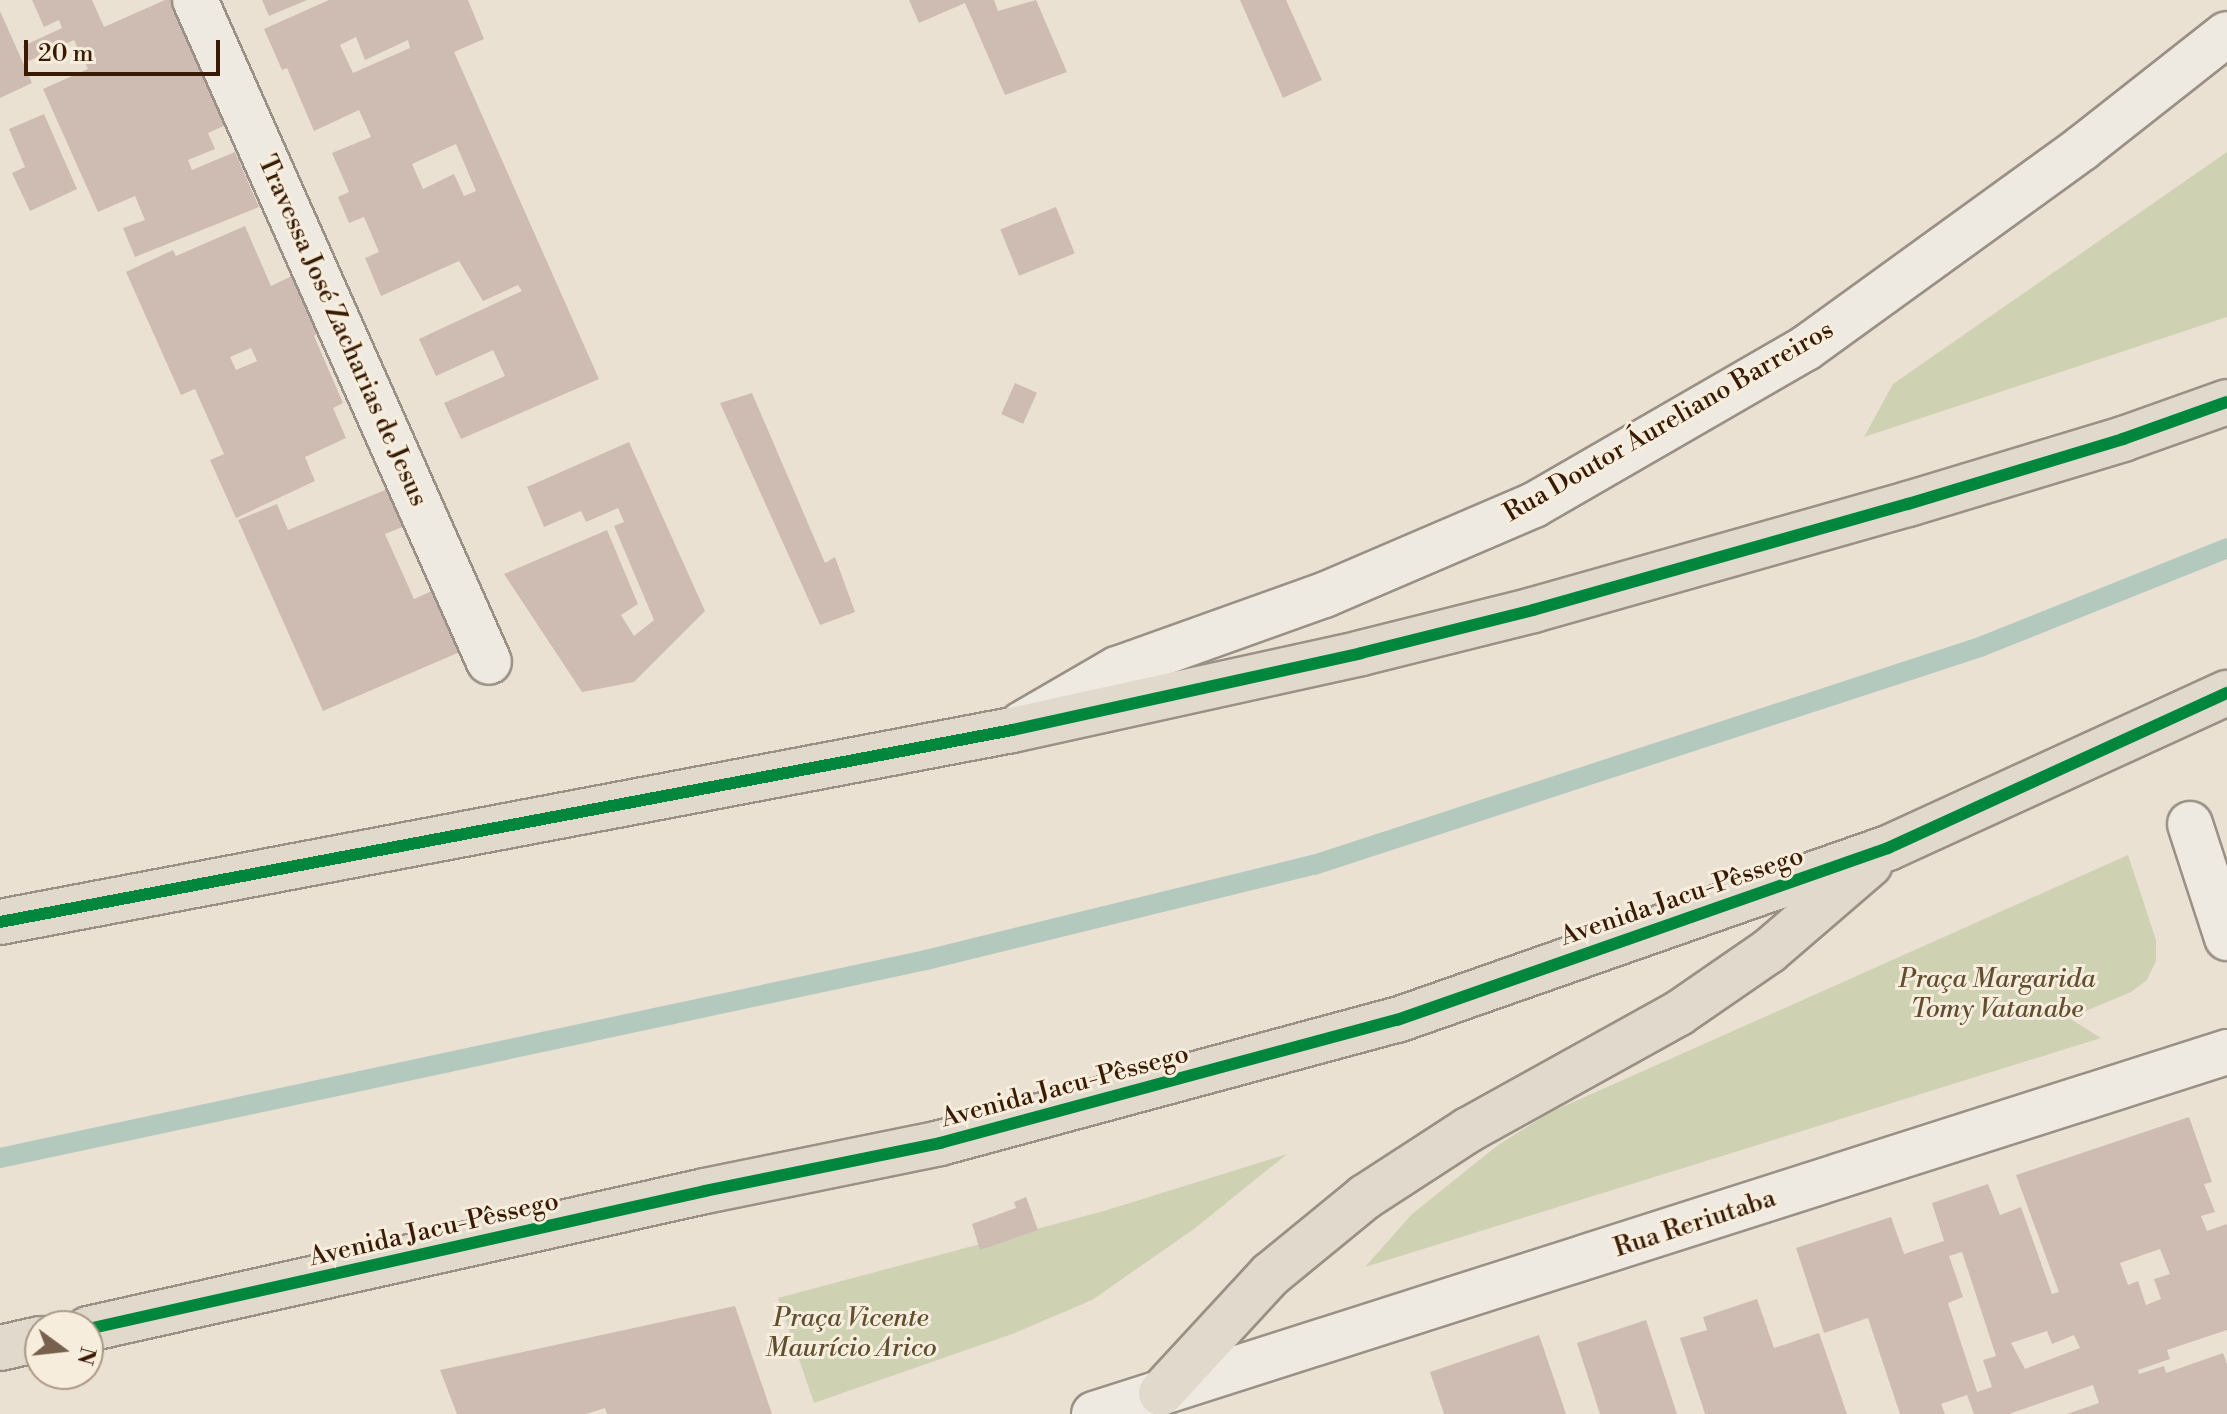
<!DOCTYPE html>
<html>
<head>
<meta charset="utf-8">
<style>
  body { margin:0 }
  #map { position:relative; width:2227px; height:1414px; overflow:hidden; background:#eae1d3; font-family:"Libre Bodoni",serif }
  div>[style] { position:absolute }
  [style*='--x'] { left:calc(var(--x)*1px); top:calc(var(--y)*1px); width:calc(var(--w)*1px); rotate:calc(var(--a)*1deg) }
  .green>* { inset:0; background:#cfd1b3 }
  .stream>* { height:20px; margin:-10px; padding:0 10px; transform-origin:10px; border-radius:10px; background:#b3c9be }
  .building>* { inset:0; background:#cebcb3; transform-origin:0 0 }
  .roads { filter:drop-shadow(2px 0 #9a9085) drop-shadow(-2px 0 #9a9085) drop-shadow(0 2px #9a9085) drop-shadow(0 -2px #9a9085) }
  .minor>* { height:44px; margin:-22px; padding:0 22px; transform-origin:22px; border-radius:22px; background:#eeeae2 }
  .tertiary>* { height:44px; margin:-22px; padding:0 22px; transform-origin:22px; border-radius:22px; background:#eeeae2 }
  .trunk>* { height:44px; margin:-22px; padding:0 22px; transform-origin:22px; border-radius:22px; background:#e2d9cd }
  .cycleway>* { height:12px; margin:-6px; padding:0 6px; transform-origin:6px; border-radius:6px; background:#00873e }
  span { translate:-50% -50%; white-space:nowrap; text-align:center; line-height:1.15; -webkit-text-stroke:6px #f7eddd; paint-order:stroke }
  .street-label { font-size:26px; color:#391b04 }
  .park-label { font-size:26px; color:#5f4e30; font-style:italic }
  .north { position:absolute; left:24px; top:1310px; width:80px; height:80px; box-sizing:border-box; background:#f7eddd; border:2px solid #ab9986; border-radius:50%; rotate:105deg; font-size:22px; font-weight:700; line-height:32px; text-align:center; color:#391b04 }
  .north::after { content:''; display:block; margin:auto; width:28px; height:36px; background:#77604c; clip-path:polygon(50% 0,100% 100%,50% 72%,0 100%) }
  .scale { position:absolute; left:24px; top:40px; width:196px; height:36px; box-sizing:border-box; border:4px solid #391b04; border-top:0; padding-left:10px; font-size:24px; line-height:28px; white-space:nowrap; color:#391b04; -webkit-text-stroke:6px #f7eddd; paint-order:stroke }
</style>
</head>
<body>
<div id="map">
  <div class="green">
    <div style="clip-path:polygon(2227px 152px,2227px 317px,1864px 437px,1893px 384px)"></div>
    <div style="clip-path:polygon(2128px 855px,2156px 940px,2156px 961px,2147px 980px,2131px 992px,2069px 1018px,2101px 1038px,1365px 1267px,1412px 1214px,1498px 1145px,1551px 1112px)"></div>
    <div style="clip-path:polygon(1287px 1154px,1194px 1229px,1092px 1300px,1015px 1333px,814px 1403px,778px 1298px,1104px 1211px)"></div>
  </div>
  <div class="stream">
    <div style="--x:0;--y:1158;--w:947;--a:-12.07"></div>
    <div style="--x:926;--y:960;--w:399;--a:-13.8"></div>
    <div style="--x:1314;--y:865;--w:701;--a:-18.12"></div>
    <div style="--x:1980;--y:647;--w:266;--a:-21.8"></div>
  </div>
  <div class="building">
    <div style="clip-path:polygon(32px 0,92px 0,104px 27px,165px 0,183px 0,237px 120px,208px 133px,215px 149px,188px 160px,192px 170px,235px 152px,259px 207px,135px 257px,123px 228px,145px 220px,135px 196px,98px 212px,43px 89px,88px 69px,74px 40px,29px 61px,23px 46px,62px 28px,59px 20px,44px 27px)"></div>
    <div style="clip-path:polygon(262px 0,307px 0,269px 16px)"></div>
    <div style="clip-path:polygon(evenodd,329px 0,468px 0,484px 39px,454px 52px,599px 379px,461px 439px,444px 403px,505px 376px,493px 350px,436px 376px,419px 339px,522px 291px,518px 285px,483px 301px,459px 261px,381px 296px,365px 258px,379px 252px,364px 217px,349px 223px,338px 197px,349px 192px,332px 153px,371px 137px,359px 110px,314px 131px,287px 68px,282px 70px,264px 29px,329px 0,356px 37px,365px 60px,408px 40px,410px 48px,353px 73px,340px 45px,356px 37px,329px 0,456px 144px,476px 191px,464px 196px,454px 174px,423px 189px,412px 164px,456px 144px)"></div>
    <div style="clip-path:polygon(909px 0,994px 0,998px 11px,1036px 0,1067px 72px,1005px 95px,965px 3px,919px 23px)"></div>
    <div style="clip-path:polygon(1240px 0,1286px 0,1322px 80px,1283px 98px)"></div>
    <div style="clip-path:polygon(0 11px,32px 83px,0 98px)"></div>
    <div style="clip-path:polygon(44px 114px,77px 189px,30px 211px,12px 173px,25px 167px,9px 129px)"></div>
    <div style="left:1056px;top:207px;width:50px;height:60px;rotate:68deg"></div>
    <div style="clip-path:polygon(evenodd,245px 226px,271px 286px,294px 275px,319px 333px,314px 336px,343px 403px,333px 408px,346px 438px,305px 457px,315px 481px,236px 518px,210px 460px,224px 454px,195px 389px,181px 395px,126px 272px,173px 250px,176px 256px,245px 226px,251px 348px,257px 361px,236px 370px,230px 357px,251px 348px)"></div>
    <div style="left:1015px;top:383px;width:24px;height:34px;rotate:24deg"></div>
    <div style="clip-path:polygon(752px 393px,825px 563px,835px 557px,855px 612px,820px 625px,720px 403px)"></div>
    <div style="clip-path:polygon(629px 442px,705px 611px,634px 682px,582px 692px,504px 574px,607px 530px,638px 604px,621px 615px,634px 636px,654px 620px,614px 526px,624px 522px,618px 508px,586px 522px,581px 511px,544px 527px,527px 487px)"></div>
    <div style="clip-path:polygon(390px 488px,405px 526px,385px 534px,414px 599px,447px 584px,476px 645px,323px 711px,238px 520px,277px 504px,288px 530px)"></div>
    <div style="clip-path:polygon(evenodd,2189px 1117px,2212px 1182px,2204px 1184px,2215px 1212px,2201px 1216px,2207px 1231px,2227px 1224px,2227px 1330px,2167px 1350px,2170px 1359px,2138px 1370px,2139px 1374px,2164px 1366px,2166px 1373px,2223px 1353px,2227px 1364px,2227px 1414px,2067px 1414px,2099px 1403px,2093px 1385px,2009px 1414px,1974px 1414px,1967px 1395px,1941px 1404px,1945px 1414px,1900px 1414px,1868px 1318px,1824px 1333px,1796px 1248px,1891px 1217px,1904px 1254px,1944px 1241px,1932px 1203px,1988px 1184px,2000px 1215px,2021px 1207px,2052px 1294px,2059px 1292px,2016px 1175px,2189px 1117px,2160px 1249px,2170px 1274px,2154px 1279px,2161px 1299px,2146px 1305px,2138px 1281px,2128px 1285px,2120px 1263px,2160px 1249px,2189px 1117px,1962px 1252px,1996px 1356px,1983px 1360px,1992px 1387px,1977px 1392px,1948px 1303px,1963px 1297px,1949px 1256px,1962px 1252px,2189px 1117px,2047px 1331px,2052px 1344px,2074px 1335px,2080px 1348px,2025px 1369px,2011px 1343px,2047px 1331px)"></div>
    <div style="clip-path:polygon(1026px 1197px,1038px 1230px,980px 1250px,972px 1224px,1016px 1208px,1014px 1202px)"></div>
    <div style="clip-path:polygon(1757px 1299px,1774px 1348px,1819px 1333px,1847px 1414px,1705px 1414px,1680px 1338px,1707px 1330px,1703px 1317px)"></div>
    <div style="clip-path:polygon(735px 1306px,772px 1414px,607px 1414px,605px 1408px,586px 1414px,457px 1414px,440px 1370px)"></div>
    <div style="clip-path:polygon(1646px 1320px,1677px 1414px,1600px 1414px,1577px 1343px)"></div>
    <div style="clip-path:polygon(1539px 1335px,1566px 1414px,1444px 1414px,1430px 1372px)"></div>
  </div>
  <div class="roads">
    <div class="minor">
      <div style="--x:195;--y:0;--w:724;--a:66.05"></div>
      <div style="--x:2190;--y:824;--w:120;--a:72"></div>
    </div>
    <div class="tertiary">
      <div style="--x:1022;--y:724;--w:110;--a:-30.1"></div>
      <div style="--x:1117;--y:669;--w:220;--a:-19.7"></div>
      <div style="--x:1324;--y:595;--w:228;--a:-23.2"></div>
      <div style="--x:1534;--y:505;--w:314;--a:-30"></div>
      <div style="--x:1806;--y:348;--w:341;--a:-35.9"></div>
      <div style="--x:2082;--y:148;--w:184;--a:-38.2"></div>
      <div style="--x:1094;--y:1414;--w:1189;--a:-17.72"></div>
    </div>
    <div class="trunk">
      <div style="--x:0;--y:922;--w:1030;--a:-10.74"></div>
      <div style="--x:1012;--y:730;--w:357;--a:-12.4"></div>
      <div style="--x:1361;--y:653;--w:177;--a:-14"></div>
      <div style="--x:1533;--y:610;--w:390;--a:-15.8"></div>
      <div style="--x:1908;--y:504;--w:225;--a:-16.8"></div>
      <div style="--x:2123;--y:439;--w:110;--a:-19.6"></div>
      <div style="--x:88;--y:1329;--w:632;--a:-12.61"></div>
      <div style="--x:705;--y:1191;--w:240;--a:-11.5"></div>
      <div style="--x:940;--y:1143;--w:473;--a:-15.1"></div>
      <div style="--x:1397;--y:1020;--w:520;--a:-19.31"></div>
      <div style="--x:1888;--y:848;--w:373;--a:-24.6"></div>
      <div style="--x:0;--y:1348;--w:41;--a:-12.7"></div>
      <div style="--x:1161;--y:1393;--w:162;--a:-47.3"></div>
      <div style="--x:1271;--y:1274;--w:122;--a:-39.3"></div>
      <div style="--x:1365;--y:1197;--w:123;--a:-33"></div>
      <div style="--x:1468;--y:1130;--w:241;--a:-29"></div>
      <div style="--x:1679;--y:1013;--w:109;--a:-34.6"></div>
      <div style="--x:1769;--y:951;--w:133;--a:-40.7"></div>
    </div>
  </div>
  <div class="cycleway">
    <div style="--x:0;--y:922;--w:1030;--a:-10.74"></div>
    <div style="--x:1012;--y:730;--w:357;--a:-12.4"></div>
    <div style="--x:1361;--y:653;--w:177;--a:-14"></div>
    <div style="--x:1533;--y:610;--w:390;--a:-15.8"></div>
    <div style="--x:1908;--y:504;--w:225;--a:-16.8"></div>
    <div style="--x:2123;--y:439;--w:110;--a:-19.6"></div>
    <div style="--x:88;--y:1329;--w:632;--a:-12.61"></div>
    <div style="--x:705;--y:1191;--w:240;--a:-11.5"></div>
    <div style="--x:940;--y:1143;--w:473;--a:-15.1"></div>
    <div style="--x:1397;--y:1020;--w:520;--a:-19.31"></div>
    <div style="--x:1888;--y:848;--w:373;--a:-24.6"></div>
  </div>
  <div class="street-label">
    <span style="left:342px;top:331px;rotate:66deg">Travessa José Zacharias de Jesus</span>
    <span style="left:1669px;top:422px;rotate:-30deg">Rua Doutor Áureliano Barreiros</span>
    <span style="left:1682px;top:897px;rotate:-19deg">Avenida Jacu-Pêssego</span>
    <span style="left:1065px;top:1087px;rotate:-15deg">Avenida Jacu-Pêssego</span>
    <span style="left:1695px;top:1224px;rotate:-18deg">Rua Reriutaba</span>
    <span style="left:434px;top:1230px;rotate:-13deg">Avenida Jacu-Pêssego</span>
  </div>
  <div class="park-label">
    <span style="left:1997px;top:995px">Praça Margarida<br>Tomy Vatanabe</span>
    <span style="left:851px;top:1334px">Praça Vicente<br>Maurício Arico</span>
  </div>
  <div class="north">N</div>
  <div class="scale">20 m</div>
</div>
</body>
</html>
